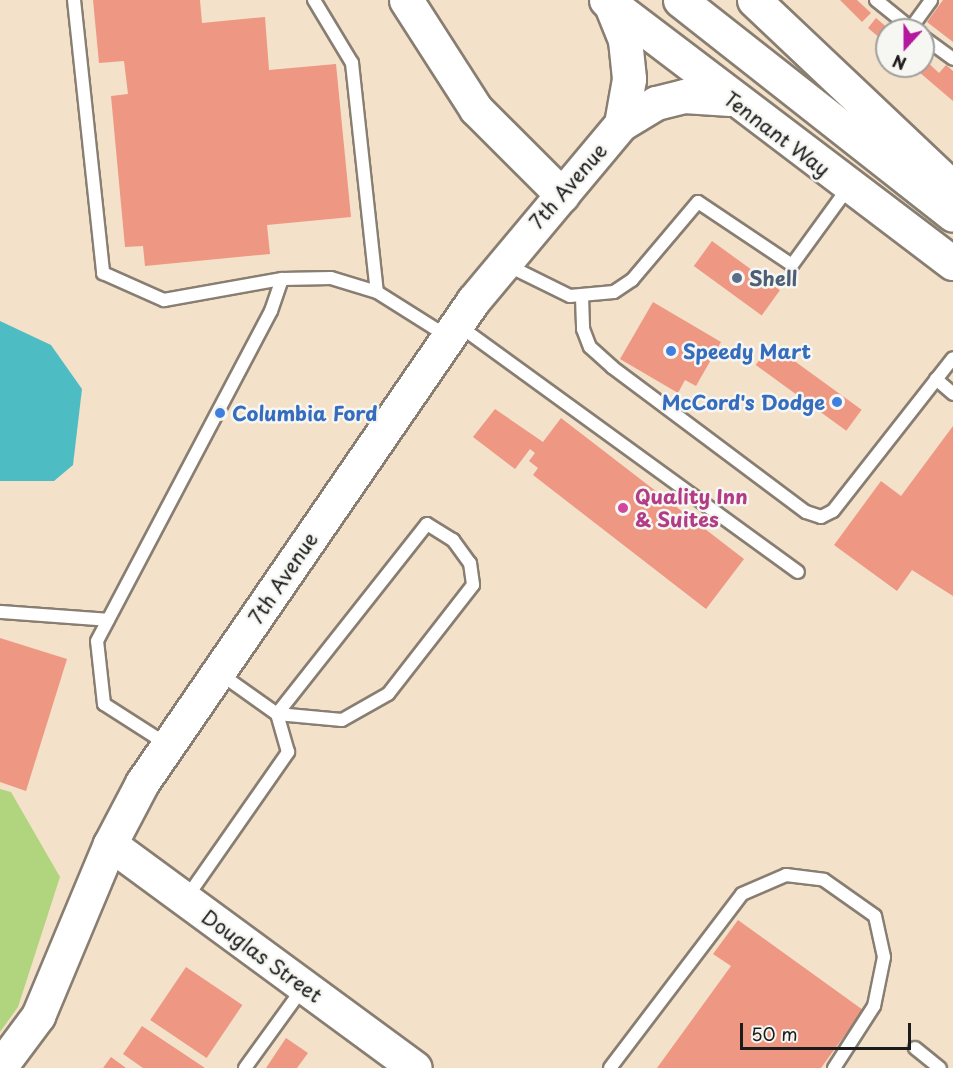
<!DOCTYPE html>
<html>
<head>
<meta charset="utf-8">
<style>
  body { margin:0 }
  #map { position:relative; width:953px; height:1068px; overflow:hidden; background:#f4e1c9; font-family:"Playpen Sans",sans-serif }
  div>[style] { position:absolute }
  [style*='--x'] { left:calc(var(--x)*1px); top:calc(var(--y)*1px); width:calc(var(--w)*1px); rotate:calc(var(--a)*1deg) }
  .green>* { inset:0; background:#b1d57e }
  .water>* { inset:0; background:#4ebdc3 }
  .building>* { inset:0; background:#ee9783; transform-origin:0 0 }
  .roads { filter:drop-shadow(2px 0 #887e72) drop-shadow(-2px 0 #887e72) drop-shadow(0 2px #887e72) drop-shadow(0 -2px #887e72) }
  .lane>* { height:12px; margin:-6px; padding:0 6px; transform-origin:6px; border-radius:6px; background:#fff }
  .secondary>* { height:33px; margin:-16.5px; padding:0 16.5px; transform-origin:16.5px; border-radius:16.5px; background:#fff }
  .primary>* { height:33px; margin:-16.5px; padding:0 16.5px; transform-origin:16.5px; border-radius:16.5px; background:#fff }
  .highway>* { height:33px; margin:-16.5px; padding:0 16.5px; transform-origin:16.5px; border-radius:16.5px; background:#fff }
  .dots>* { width:16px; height:16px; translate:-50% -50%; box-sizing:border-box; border:3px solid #f6f6f2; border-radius:50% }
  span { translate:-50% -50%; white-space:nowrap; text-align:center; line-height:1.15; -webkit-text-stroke:5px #f6f6f2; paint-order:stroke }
  .street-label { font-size:20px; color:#1c1c1c }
  .service-label { font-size:20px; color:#4e5e75; font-weight:700 }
  .left { translate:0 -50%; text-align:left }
  .shop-label { font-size:20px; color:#366cbe; font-weight:700 }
  .right { translate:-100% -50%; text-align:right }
  .hotel-label { font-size:20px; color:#b23c85; font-weight:700 }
  .north { position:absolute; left:875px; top:18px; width:60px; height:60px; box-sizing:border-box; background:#f6f6f2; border:2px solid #9f9f9c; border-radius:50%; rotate:201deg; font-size:16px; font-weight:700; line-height:24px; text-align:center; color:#1c1c1c }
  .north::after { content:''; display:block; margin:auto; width:21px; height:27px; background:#b5179e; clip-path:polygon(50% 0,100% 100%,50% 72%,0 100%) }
  .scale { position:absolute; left:740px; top:1023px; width:171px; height:27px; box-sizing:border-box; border:3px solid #1c1c1c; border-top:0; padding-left:8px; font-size:18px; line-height:21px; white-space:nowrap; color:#1c1c1c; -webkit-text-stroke:4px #f6f6f2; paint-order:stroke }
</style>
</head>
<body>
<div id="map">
  <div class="green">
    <div style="clip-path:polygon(0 789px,11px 792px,60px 877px,18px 1007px,0 1032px)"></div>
  </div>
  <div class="water">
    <div style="clip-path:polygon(0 321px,51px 345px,82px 389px,73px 465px,54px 481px,0 481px)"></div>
  </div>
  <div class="building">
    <div style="clip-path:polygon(93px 0,200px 0,202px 23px,265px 17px,269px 70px,336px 64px,351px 217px,267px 225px,270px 254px,145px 266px,143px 246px,125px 247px,111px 96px,128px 94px,124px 61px,99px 63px)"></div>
    <div style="clip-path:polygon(840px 0,857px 0,871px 13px,862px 22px)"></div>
    <div style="clip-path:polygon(943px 0,953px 0,953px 42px,927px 22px)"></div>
    <div style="clip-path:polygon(876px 18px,890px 30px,887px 44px,868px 28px)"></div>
    <div style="clip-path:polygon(923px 58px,939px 73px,946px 65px,953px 71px,953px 101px,912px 66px,923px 66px)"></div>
    <div style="left:712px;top:241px;width:84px;height:31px;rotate:36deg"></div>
    <div style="clip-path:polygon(653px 302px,721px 342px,696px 386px,685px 380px,678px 393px,620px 359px)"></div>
    <div style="left:771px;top:344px;width:112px;height:26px;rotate:36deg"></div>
    <div style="clip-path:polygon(495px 409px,543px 442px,561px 418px,744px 559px,706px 609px,533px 475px,538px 468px,529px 461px,535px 453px,530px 449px,515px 469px,473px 437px)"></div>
    <div style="clip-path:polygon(953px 426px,953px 596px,912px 570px,897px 591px,834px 545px,881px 481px,901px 496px)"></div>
    <div style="clip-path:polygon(0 638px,67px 659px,26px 791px,0 782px)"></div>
    <div style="clip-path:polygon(738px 920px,863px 1010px,821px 1068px,657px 1068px,731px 966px,713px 954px)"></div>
    <div style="left:186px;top:967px;width:68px;height:64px;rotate:34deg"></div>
    <div style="clip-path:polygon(142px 1026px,205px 1068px,143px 1068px,123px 1054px)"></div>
    <div style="clip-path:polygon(286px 1038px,308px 1053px,297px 1068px,266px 1068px)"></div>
    <div style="clip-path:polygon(111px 1057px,126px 1068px,103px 1068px)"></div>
  </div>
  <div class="roads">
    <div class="lane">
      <div style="--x:74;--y:0;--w:275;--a:83.9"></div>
      <div style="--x:103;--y:273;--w:67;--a:23.9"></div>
      <div style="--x:164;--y:300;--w:120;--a:-10.1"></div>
      <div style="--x:314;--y:0;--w:74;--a:58.9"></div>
      <div style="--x:352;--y:63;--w:230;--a:83.8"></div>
      <div style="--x:876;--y:0;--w:48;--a:39"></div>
      <div style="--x:911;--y:28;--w:34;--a:-54"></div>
      <div style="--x:923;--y:37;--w:37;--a:36"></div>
      <div style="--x:505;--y:264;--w:72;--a:26.2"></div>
      <div style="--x:570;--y:296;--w:44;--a:-5.2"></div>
      <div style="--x:614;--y:292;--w:22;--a:-34"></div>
      <div style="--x:632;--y:280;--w:102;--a:-49.8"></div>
      <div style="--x:698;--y:202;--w:113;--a:33.8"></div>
      <div style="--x:792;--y:265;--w:95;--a:-54"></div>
      <div style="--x:582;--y:297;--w:32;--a:88"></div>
      <div style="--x:583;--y:329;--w:19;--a:69"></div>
      <div style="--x:590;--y:347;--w:30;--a:42"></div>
      <div style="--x:612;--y:367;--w:242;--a:36.8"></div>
      <div style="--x:806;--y:512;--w:16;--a:18"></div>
      <div style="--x:821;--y:517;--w:13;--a:-27"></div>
      <div style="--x:833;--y:511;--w:194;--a:-51.9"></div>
      <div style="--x:458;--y:325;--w:420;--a:36"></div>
      <div style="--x:936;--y:379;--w:23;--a:41"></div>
      <div style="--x:0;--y:612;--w:108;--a:4.2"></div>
      <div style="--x:168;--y:745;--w:76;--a:-147.4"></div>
      <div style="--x:104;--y:704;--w:63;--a:-96.3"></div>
      <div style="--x:97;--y:641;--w:373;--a:-62.2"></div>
      <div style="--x:271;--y:311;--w:34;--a:-71"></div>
      <div style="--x:282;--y:279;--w:49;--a:-1.2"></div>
      <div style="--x:331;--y:278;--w:48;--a:16.9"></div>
      <div style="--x:377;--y:292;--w:83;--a:32.2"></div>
      <div style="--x:187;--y:897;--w:177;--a:-55.1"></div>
      <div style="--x:288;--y:752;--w:40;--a:-106"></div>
      <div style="--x:277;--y:714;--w:242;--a:-51.7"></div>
      <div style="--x:427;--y:524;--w:31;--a:32"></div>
      <div style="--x:453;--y:540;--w:29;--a:54"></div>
      <div style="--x:470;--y:563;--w:22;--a:82"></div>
      <div style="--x:473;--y:585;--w:138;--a:127.9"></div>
      <div style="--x:388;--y:694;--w:53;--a:150.5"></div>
      <div style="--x:342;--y:720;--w:65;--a:-174.7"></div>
      <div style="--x:277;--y:714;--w:71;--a:-144.7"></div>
      <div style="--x:915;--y:1048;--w:32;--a:39"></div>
      <div style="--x:245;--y:1068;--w:99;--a:-54.1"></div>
      <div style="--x:610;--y:1068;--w:218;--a:-52.8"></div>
      <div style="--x:742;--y:894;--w:48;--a:-23.4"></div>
      <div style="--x:786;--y:875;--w:38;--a:7"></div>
      <div style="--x:824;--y:880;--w:62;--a:35.2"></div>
      <div style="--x:875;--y:916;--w:42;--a:77.6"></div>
      <div style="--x:884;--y:957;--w:50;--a:101.5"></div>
      <div style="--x:874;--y:1006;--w:74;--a:122.8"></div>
    </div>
    <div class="secondary">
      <div style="--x:406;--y:0;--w:130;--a:57.3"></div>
      <div style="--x:476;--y:109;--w:122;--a:45"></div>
      <div style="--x:110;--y:844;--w:378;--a:36.3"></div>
      <div style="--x:0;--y:1067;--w:64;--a:-53.3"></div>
      <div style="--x:38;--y:1016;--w:186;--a:-67.3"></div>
      <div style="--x:110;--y:844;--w:69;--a:-62.3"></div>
      <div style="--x:142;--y:783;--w:585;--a:-55.52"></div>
      <div style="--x:473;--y:301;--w:231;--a:-50.1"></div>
    </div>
    <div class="primary">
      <div style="--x:606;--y:0;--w:435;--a:37.2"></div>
      <div style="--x:680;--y:0;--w:347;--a:38.2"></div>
      <div style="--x:611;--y:5;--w:38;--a:68"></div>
      <div style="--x:625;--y:40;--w:39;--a:84"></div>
      <div style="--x:629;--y:79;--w:46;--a:100.1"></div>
      <div style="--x:621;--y:124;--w:41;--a:-31"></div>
      <div style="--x:656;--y:103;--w:29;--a:-14"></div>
      <div style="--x:684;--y:96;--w:46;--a:3.7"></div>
    </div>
    <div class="highway">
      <div style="--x:754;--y:0;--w:274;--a:43.4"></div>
    </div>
  </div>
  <div class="dots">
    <div style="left:737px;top:278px;background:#5c6f8a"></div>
    <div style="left:671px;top:351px;background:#3f7fe0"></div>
    <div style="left:837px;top:402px;background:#3f7fe0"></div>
    <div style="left:220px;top:413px;background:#3f7fe0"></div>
    <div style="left:623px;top:508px;background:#d1479c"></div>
  </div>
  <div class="street-label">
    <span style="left:777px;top:134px;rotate:37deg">Tennant Way</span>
    <span style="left:568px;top:186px;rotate:-49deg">7th Avenue</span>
    <span style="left:283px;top:578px;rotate:-56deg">7th Avenue</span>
    <span style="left:262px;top:956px;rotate:36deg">Douglas Street</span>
  </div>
  <div class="service-label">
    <span class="left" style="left:749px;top:278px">Shell</span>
  </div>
  <div class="shop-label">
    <span class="left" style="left:683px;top:351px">Speedy Mart</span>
    <span class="right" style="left:825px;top:402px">McCord's Dodge</span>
    <span class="left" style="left:232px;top:413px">Columbia Ford</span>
  </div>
  <div class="hotel-label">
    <span class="left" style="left:635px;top:508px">Quality Inn<br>&amp; Suites</span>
  </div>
  <div class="north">N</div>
  <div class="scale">50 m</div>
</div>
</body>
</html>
